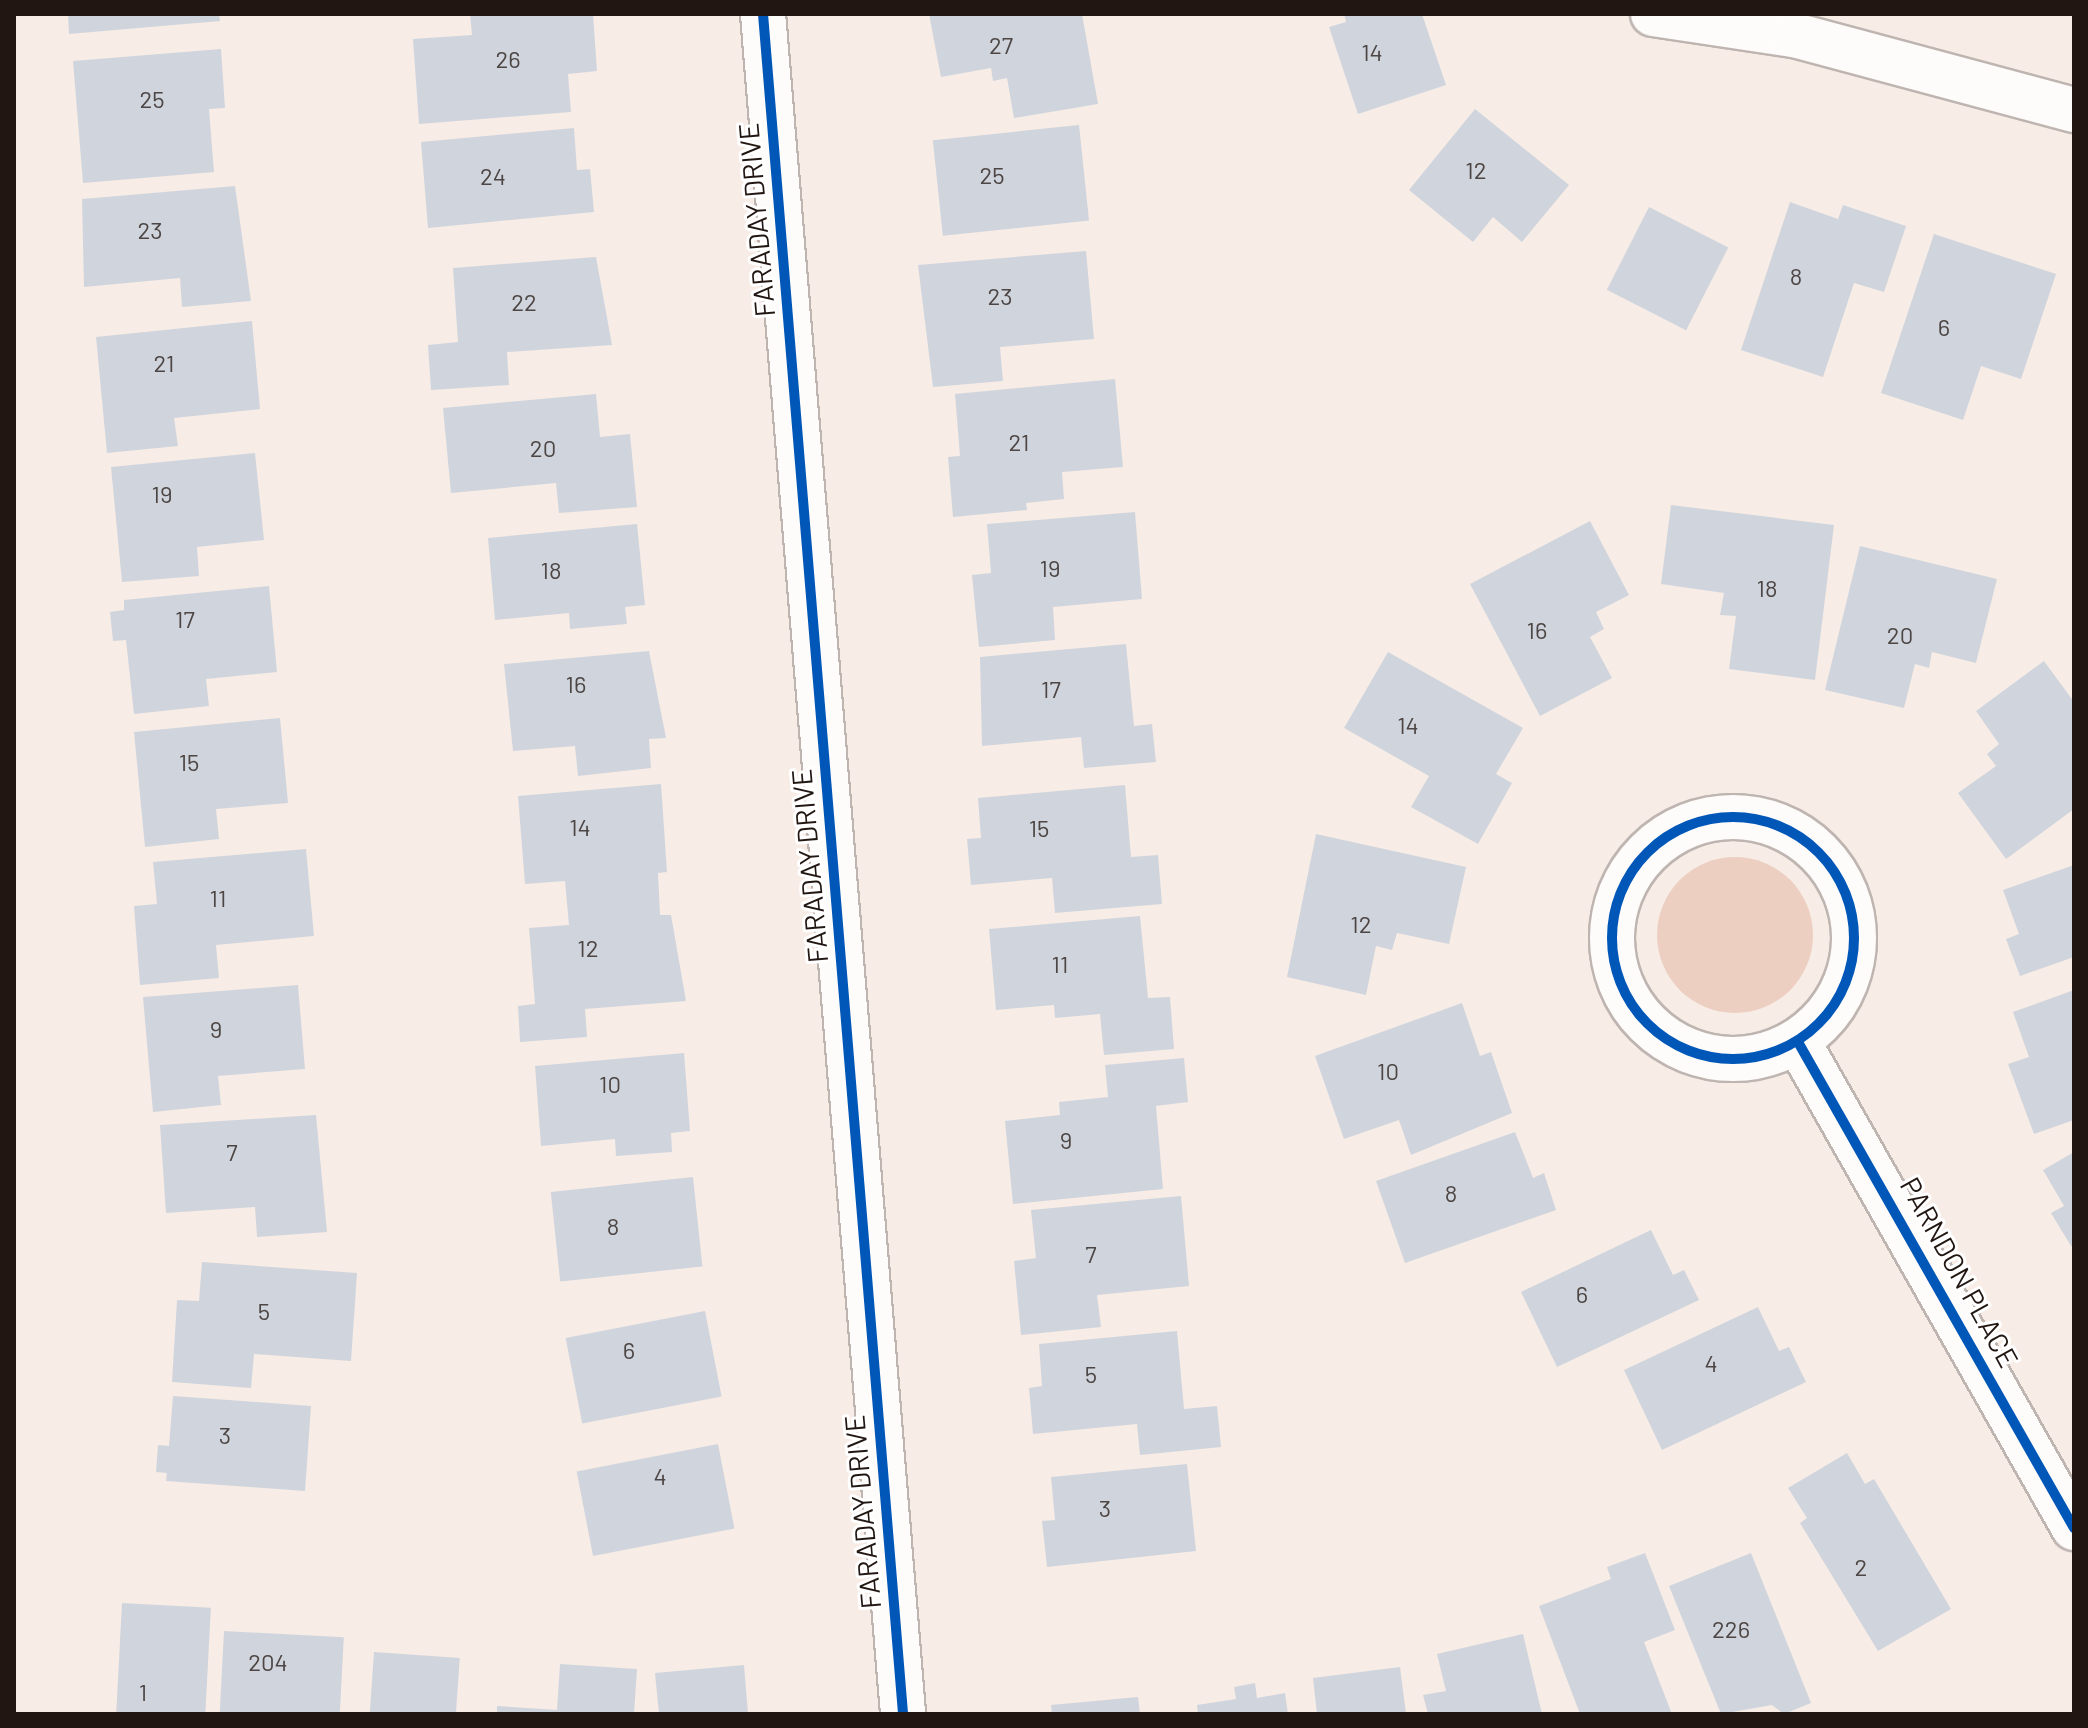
<!DOCTYPE html>
<html>
<head>
<meta charset="utf-8">
<style>
  body { margin:0 }
  #map { position:relative; width:2088px; height:1728px; overflow:hidden; background:#f7ece6; font-family:Barlow,sans-serif }
  div>[style] { position:absolute }
  [style*='--x'] { left:calc(var(--x)*1px); top:calc(var(--y)*1px); width:calc(var(--w)*1px); rotate:calc(var(--a)*1deg) }
  .green>* { inset:0; background:#eccfc1 }
  .round { border-radius:50% }
  .building>* { inset:0; background:#d0d5dd; transform-origin:0 0 }
  .roads { filter:drop-shadow(2px 0 #bfb5b0) drop-shadow(-2px 0 #bfb5b0) drop-shadow(0 2px #bfb5b0) drop-shadow(0 -2px #bfb5b0) }
  .minor>* { height:44px; margin:-22px; padding:0 22px; transform-origin:22px; border-radius:22px; background:#fefcfb }
  .minor>.ring { margin:-22px; padding:0; box-sizing:content-box; background:none; border:44px solid #fefcfb; border-radius:50% }
  .cycleway>* { height:10px; margin:-5px; padding:0 5px; transform-origin:5px; border-radius:5px; background:#0057b8 }
  .cycleway>.ring { margin:-5px; padding:0; box-sizing:content-box; background:none; border:10px solid #0057b8; border-radius:50% }
  span { translate:-50% -50%; white-space:nowrap; text-align:center; line-height:1.15; -webkit-text-stroke:6px #fff; paint-order:stroke }
  .number-label { font-size:24px; color:#4d4644 }
  .number-label span { -webkit-text-stroke-width:0 }
  .street-label { font-size:28px; color:#211611 }
  .frame { position:absolute; inset:0; border:16px solid #211611; pointer-events:none }
</style>
</head>
<body>
<div id="map">
  <div class="green">
    <div class="round" style="left:1657px;top:857px;width:156px;height:156px"></div>
  </div>
  <div class="building">
    <div style="clip-path:polygon(68px 14px,219px 14px,220px 21px,69px 34px)"></div>
    <div style="clip-path:polygon(470px 14px,593px 14px,597px 71px,568px 74px,571px 112px,419px 124px,413px 39px,472px 35px)"></div>
    <div style="clip-path:polygon(929px 14px,1082px 14px,1098px 104px,1014px 118px,1007px 78px,993px 81px,991px 68px,941px 77px)"></div>
    <div style="clip-path:polygon(1344px 14px,1422px 14px,1446px 85px,1358px 114px,1329px 27px,1346px 22px)"></div>
    <div style="clip-path:polygon(221px 49px,225px 108px,209px 109px,214px 172px,83px 183px,73px 61px)"></div>
    <div style="clip-path:polygon(1475px 109px,1569px 185px,1522px 242px,1493px 217px,1473px 242px,1409px 190px)"></div>
    <div style="left:1079px;top:125px;width:96px;height:147px;rotate:84deg"></div>
    <div style="clip-path:polygon(574px 128px,577px 170px,590px 169px,594px 212px,428px 228px,421px 142px)"></div>
    <div style="clip-path:polygon(235px 186px,251px 301px,182px 307px,180px 278px,84px 287px,82px 199px)"></div>
    <div style="clip-path:polygon(1790px 202px,1838px 219px,1843px 205px,1906px 226px,1884px 292px,1854px 283px,1823px 377px,1741px 350px)"></div>
    <div style="left:1649px;top:207px;width:89px;height:93px;rotate:27deg"></div>
    <div style="clip-path:polygon(1934px 234px,2056px 274px,2021px 379px,1981px 366px,1963px 420px,1881px 393px)"></div>
    <div style="clip-path:polygon(1086px 251px,1094px 339px,1000px 347px,1003px 381px,933px 387px,918px 265px)"></div>
    <div style="clip-path:polygon(596px 257px,612px 345px,507px 352px,509px 385px,431px 390px,428px 345px,458px 342px,453px 268px)"></div>
    <div style="clip-path:polygon(252px 321px,260px 409px,174px 418px,178px 446px,107px 453px,96px 337px)"></div>
    <div style="clip-path:polygon(1115px 379px,1123px 467px,1062px 472px,1064px 499px,1026px 503px,1027px 510px,953px 517px,948px 457px,960px 456px,955px 394px)"></div>
    <div style="clip-path:polygon(596px 394px,600px 437px,630px 434px,637px 507px,559px 513px,556px 483px,451px 493px,443px 408px)"></div>
    <div style="clip-path:polygon(255px 453px,264px 540px,197px 547px,199px 576px,122px 582px,111px 467px)"></div>
    <div style="clip-path:polygon(1671px 505px,1834px 525px,1815px 680px,1729px 669px,1736px 616px,1720px 615px,1724px 593px,1661px 584px)"></div>
    <div style="clip-path:polygon(1135px 512px,1142px 599px,1053px 607px,1055px 640px,979px 647px,972px 575px,991px 573px,987px 524px)"></div>
    <div style="clip-path:polygon(1590px 521px,1629px 595px,1596px 612px,1604px 629px,1590px 637px,1612px 678px,1540px 716px,1470px 584px)"></div>
    <div style="clip-path:polygon(637px 524px,645px 605px,625px 607px,627px 624px,570px 629px,569px 613px,495px 620px,488px 538px)"></div>
    <div style="clip-path:polygon(1860px 546px,1997px 579px,1976px 663px,1932px 652px,1929px 668px,1915px 664px,1904px 708px,1825px 690px)"></div>
    <div style="clip-path:polygon(269px 586px,277px 672px,206px 679px,209px 706px,134px 714px,126px 640px,113px 641px,110px 612px,124px 610px,124px 600px)"></div>
    <div style="clip-path:polygon(1126px 644px,1134px 726px,1152px 724px,1156px 762px,1084px 768px,1081px 737px,982px 746px,980px 657px)"></div>
    <div style="clip-path:polygon(649px 651px,666px 738px,649px 739px,651px 768px,578px 776px,575px 746px,513px 751px,504px 664px)"></div>
    <div style="clip-path:polygon(1388px 652px,1523px 728px,1496px 774px,1512px 783px,1478px 844px,1411px 807px,1429px 776px,1344px 728px)"></div>
    <div style="clip-path:polygon(2044px 661px,2074px 702px,2074px 809px,2006px 859px,1958px 793px,1996px 766px,1987px 754px,1999px 744px,1976px 711px)"></div>
    <div style="clip-path:polygon(280px 718px,288px 803px,216px 809px,219px 839px,145px 847px,134px 732px)"></div>
    <div style="clip-path:polygon(661px 784px,667px 872px,658px 873px,660px 915px,671px 915px,686px 1001px,585px 1009px,587px 1037px,520px 1042px,518px 1006px,535px 1004px,529px 928px,569px 925px,565px 881px,525px 884px,518px 796px)"></div>
    <div style="clip-path:polygon(1125px 785px,1131px 857px,1158px 855px,1162px 904px,1055px 913px,1052px 878px,971px 885px,967px 839px,981px 838px,978px 798px)"></div>
    <div style="clip-path:polygon(1316px 834px,1466px 867px,1449px 944px,1397px 933px,1392px 950px,1376px 946px,1366px 995px,1287px 977px)"></div>
    <div style="clip-path:polygon(306px 849px,314px 936px,216px 945px,219px 978px,140px 985px,134px 906px,157px 904px,153px 862px)"></div>
    <div style="clip-path:polygon(2074px 865px,2074px 957px,2020px 976px,2006px 939px,2019px 934px,2003px 890px)"></div>
    <div style="clip-path:polygon(1140px 916px,1148px 998px,1170px 997px,1174px 1049px,1104px 1055px,1100px 1014px,1055px 1018px,1054px 1005px,996px 1010px,989px 929px)"></div>
    <div style="clip-path:polygon(298px 985px,305px 1069px,218px 1076px,221px 1105px,153px 1112px,143px 997px)"></div>
    <div style="clip-path:polygon(2074px 990px,2074px 1120px,2034px 1134px,2008px 1064px,2029px 1057px,2013px 1012px)"></div>
    <div style="clip-path:polygon(1462px 1003px,1480px 1056px,1491px 1052px,1512px 1113px,1411px 1155px,1399px 1120px,1344px 1139px,1315px 1056px)"></div>
    <div style="clip-path:polygon(684px 1053px,690px 1131px,671px 1133px,672px 1152px,616px 1156px,615px 1139px,541px 1146px,535px 1066px)"></div>
    <div style="clip-path:polygon(1184px 1058px,1188px 1102px,1156px 1106px,1163px 1189px,1013px 1204px,1005px 1121px,1060px 1115px,1059px 1102px,1108px 1097px,1105px 1065px)"></div>
    <div style="clip-path:polygon(316px 1115px,327px 1232px,257px 1237px,255px 1207px,166px 1213px,160px 1125px)"></div>
    <div style="clip-path:polygon(1515px 1132px,1533px 1178px,1544px 1173px,1556px 1210px,1405px 1263px,1376px 1181px)"></div>
    <div style="clip-path:polygon(2074px 1152px,2074px 1245px,2071px 1246px,2051px 1213px,2064px 1206px,2043px 1170px)"></div>
    <div style="left:693px;top:1177px;width:90px;height:143px;rotate:84deg"></div>
    <div style="clip-path:polygon(1181px 1196px,1189px 1286px,1097px 1295px,1101px 1327px,1021px 1335px,1014px 1261px,1036px 1258px,1031px 1210px)"></div>
    <div style="clip-path:polygon(1651px 1230px,1673px 1275px,1684px 1270px,1699px 1300px,1557px 1367px,1521px 1292px)"></div>
    <div style="clip-path:polygon(202px 1262px,357px 1273px,351px 1361px,254px 1354px,251px 1388px,172px 1382px,177px 1300px,199px 1301px)"></div>
    <div style="clip-path:polygon(1758px 1307px,1779px 1351px,1789px 1347px,1806px 1382px,1662px 1450px,1624px 1370px)"></div>
    <div style="left:705px;top:1311px;width:87px;height:142px;rotate:79deg"></div>
    <div style="clip-path:polygon(1177px 1331px,1184px 1409px,1217px 1406px,1221px 1447px,1140px 1455px,1137px 1424px,1033px 1434px,1029px 1388px,1042px 1386px,1039px 1344px)"></div>
    <div style="clip-path:polygon(173px 1396px,311px 1406px,305px 1491px,166px 1481px,167px 1473px,156px 1472px,158px 1445px,169px 1446px)"></div>
    <div style="left:718px;top:1444px;width:86px;height:144px;rotate:79deg"></div>
    <div style="clip-path:polygon(1847px 1453px,1865px 1484px,1874px 1479px,1951px 1609px,1878px 1651px,1800px 1523px,1807px 1518px,1788px 1488px)"></div>
    <div style="clip-path:polygon(1187px 1464px,1196px 1551px,1047px 1567px,1042px 1521px,1055px 1520px,1051px 1477px)"></div>
    <div style="clip-path:polygon(1645px 1553px,1675px 1630px,1644px 1642px,1672px 1714px,1580px 1714px,1539px 1606px,1611px 1579px,1607px 1567px)"></div>
    <div style="clip-path:polygon(1751px 1553px,1811px 1703px,1784px 1714px,1772px 1705px,1721px 1714px,1669px 1586px)"></div>
    <div style="left:122px;top:1603px;width:89px;height:111px;rotate:3deg"></div>
    <div style="left:224px;top:1631px;width:120px;height:83px;rotate:3deg"></div>
    <div style="clip-path:polygon(1523px 1634px,1542px 1714px,1428px 1714px,1423px 1695px,1446px 1691px,1437px 1654px)"></div>
    <div style="left:374px;top:1652px;width:86px;height:62px;rotate:4deg"></div>
    <div style="clip-path:polygon(560px 1664px,637px 1669px,634px 1714px,497px 1714px,497px 1706px,557px 1710px)"></div>
    <div style="clip-path:polygon(744px 1665px,748px 1714px,659px 1714px,655px 1673px)"></div>
    <div style="clip-path:polygon(1400px 1667px,1406px 1714px,1317px 1714px,1313px 1678px)"></div>
    <div style="clip-path:polygon(1255px 1683px,1257px 1698px,1285px 1693px,1288px 1714px,1198px 1714px,1197px 1705px,1236px 1699px,1234px 1687px)"></div>
    <div style="clip-path:polygon(1138px 1697px,1140px 1714px,1052px 1714px,1051px 1705px)"></div>
  </div>
  <div class="roads">
    <div class="minor">
      <div style="--x:763;--y:14;--w:1706;--a:85.29"></div>
      <div style="--x:1653;--y:14;--w:143;--a:8.5"></div>
      <div style="--x:1794;--y:35;--w:290;--a:15"></div>
      <div class="ring" style="left:1612px;top:817px;width:198px;height:198px"></div>
      <div style="--x:1798;--y:1042;--w:559;--a:60.41"></div>
    </div>
  </div>
  <div class="cycleway">
    <div style="--x:763;--y:14;--w:1706;--a:85.29"></div>
    <div class="ring" style="left:1612px;top:817px;width:232px;height:232px"></div>
    <div style="--x:1798;--y:1042;--w:559;--a:60.41"></div>
  </div>
  <div class="number-label">
    <span style="left:1001px;top:45px">27</span>
    <span style="left:1372px;top:52px">14</span>
    <span style="left:508px;top:59px">26</span>
    <span style="left:152px;top:99px">25</span>
    <span style="left:1476px;top:170px">12</span>
    <span style="left:992px;top:175px">25</span>
    <span style="left:493px;top:176px">24</span>
    <span style="left:150px;top:230px">23</span>
    <span style="left:1796px;top:276px">8</span>
    <span style="left:1000px;top:296px">23</span>
    <span style="left:524px;top:302px">22</span>
    <span style="left:1944px;top:327px">6</span>
    <span style="left:164px;top:363px">21</span>
    <span style="left:1019px;top:442px">21</span>
    <span style="left:543px;top:448px">20</span>
    <span style="left:162px;top:494px">19</span>
    <span style="left:1050px;top:568px">19</span>
    <span style="left:551px;top:570px">18</span>
    <span style="left:1767px;top:588px">18</span>
    <span style="left:185px;top:619px">17</span>
    <span style="left:1537px;top:630px">16</span>
    <span style="left:1900px;top:635px">20</span>
    <span style="left:576px;top:684px">16</span>
    <span style="left:1051px;top:689px">17</span>
    <span style="left:1408px;top:725px">14</span>
    <span style="left:189px;top:762px">15</span>
    <span style="left:580px;top:827px">14</span>
    <span style="left:1039px;top:828px">15</span>
    <span style="left:218px;top:898px">11</span>
    <span style="left:1361px;top:924px">12</span>
    <span style="left:588px;top:948px">12</span>
    <span style="left:1060px;top:964px">11</span>
    <span style="left:216px;top:1029px">9</span>
    <span style="left:1388px;top:1071px">10</span>
    <span style="left:610px;top:1084px">10</span>
    <span style="left:1066px;top:1140px">9</span>
    <span style="left:232px;top:1152px">7</span>
    <span style="left:1451px;top:1193px">8</span>
    <span style="left:613px;top:1226px">8</span>
    <span style="left:1091px;top:1254px">7</span>
    <span style="left:1582px;top:1294px">6</span>
    <span style="left:264px;top:1311px">5</span>
    <span style="left:629px;top:1350px">6</span>
    <span style="left:1711px;top:1363px">4</span>
    <span style="left:1091px;top:1374px">5</span>
    <span style="left:225px;top:1435px">3</span>
    <span style="left:660px;top:1476px">4</span>
    <span style="left:1105px;top:1508px">3</span>
    <span style="left:1861px;top:1567px">2</span>
    <span style="left:1731px;top:1629px">226</span>
    <span style="left:268px;top:1662px">204</span>
    <span style="left:143px;top:1692px">1</span>
  </div>
  <div class="street-label">
    <span style="left:756px;top:220px;rotate:-95deg">FARADAY DRIVE</span>
    <span style="left:809px;top:866px;rotate:-95deg">FARADAY DRIVE</span>
    <span style="left:1960px;top:1272px;rotate:61deg">PARNDON PLACE</span>
    <span style="left:862px;top:1512px;rotate:-95deg">FARADAY DRIVE</span>
  </div>
  <div class="frame"></div>
</div>
</body>
</html>
